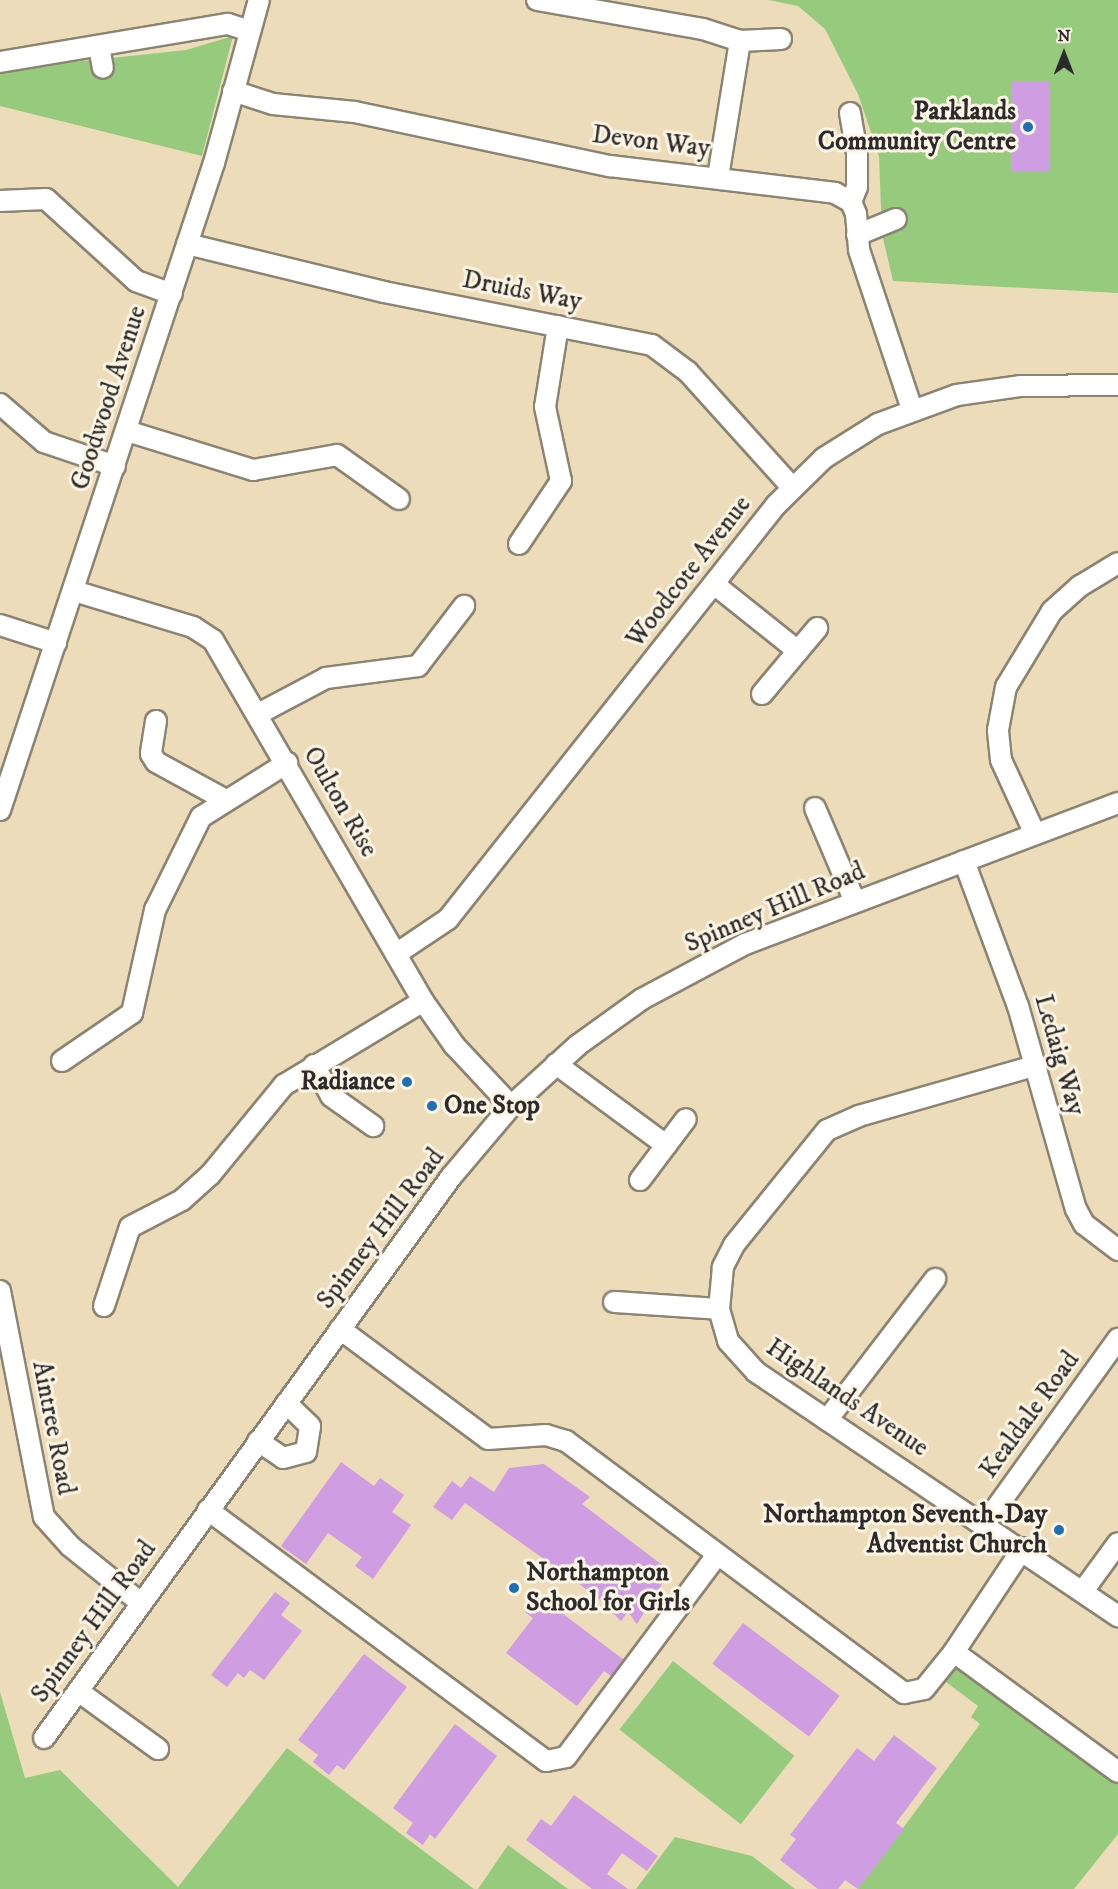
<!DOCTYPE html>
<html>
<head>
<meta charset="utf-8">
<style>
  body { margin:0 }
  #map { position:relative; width:1118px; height:1889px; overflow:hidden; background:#eddcb9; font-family:"IM FELL DW Pica",serif }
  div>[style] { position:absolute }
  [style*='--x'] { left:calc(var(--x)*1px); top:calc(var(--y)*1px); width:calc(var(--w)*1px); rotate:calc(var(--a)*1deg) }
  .green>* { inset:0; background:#96cb7d; transform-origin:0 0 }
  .building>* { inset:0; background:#cf9de1; transform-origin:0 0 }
  .roads { filter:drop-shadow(2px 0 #8c8472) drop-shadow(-2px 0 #8c8472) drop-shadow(0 2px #8c8472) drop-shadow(0 -2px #8c8472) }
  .minor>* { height:20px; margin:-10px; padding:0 10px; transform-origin:10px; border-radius:10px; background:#fff }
  .dots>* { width:16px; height:16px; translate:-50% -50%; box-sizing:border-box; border:3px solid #fcf5e5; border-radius:50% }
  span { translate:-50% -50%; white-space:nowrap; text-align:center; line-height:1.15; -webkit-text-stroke:6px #fcf5e5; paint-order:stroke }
  .poi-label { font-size:26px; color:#2b2b2b; font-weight:700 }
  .right { translate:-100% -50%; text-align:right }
  .left { translate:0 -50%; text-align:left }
  .street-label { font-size:26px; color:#2b2b2b }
  .north { position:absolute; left:1034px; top:24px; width:60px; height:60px; -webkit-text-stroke:4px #fcf5e5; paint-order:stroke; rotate:0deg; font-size:16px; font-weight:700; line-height:24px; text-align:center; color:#2b2b2b }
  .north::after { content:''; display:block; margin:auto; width:21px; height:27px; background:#2b2b2b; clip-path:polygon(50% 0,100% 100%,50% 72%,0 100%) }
</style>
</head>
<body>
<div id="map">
  <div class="green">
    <div style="clip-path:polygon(769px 0,1118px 0,1118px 293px,893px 281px,882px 234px,879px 156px,858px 94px,825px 29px,798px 6px)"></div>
    <div style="clip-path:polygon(233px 36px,202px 156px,0 106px,0 70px,186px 50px)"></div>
    <div style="left:673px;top:1661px;width:154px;height:87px;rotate:38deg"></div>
    <div style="clip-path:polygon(956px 1668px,1118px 1783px,1118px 1834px,1074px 1889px,858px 1889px,980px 1724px,971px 1717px,978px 1706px,946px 1682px)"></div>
    <div style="clip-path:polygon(0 1692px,25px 1778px,60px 1770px,178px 1887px,287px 1748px,474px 1889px,0 1889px)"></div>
    <div style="clip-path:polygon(675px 1837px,752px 1856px,795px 1889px,636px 1889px)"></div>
    <div style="clip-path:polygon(508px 1845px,568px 1889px,478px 1889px)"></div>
  </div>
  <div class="building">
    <div style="left:1011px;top:81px;width:38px;height:91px"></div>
    <div style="clip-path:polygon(341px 1462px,374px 1486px,380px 1478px,404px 1495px,392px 1512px,411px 1525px,373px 1579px,355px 1566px,362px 1557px,328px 1533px,306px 1564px,281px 1546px)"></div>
    <div style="clip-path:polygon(544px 1464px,590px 1497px,582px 1504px,670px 1571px,637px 1624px,628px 1612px,621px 1621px,596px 1596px,465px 1503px,452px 1520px,433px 1507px,452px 1481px,461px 1488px,470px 1476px,494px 1492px,509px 1468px)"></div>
    <div style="clip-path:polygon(275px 1592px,290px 1603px,281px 1615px,302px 1631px,264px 1680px,250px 1670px,244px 1678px,238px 1673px,227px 1687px,211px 1675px)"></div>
    <div style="clip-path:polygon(538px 1595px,624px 1660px,611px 1676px,604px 1671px,577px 1706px,506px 1653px,533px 1618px,525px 1612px)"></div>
    <div style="left:743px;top:1623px;width:121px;height:51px;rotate:37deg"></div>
    <div style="clip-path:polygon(364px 1654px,407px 1687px,344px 1770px,337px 1765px,329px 1775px,313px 1762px,318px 1755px,298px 1740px)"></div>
    <div style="clip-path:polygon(455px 1724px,497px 1756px,435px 1839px,430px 1834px,423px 1845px,406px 1833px,413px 1823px,393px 1808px)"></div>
    <div style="clip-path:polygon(894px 1735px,937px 1768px,896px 1823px,904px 1829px,858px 1889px,845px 1880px,838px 1889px,818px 1889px,780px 1860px,796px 1839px,790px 1835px,857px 1748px,874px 1761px)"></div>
    <div style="clip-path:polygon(574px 1795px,658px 1856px,647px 1871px,622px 1853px,607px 1874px,628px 1889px,592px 1889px,526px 1840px,541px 1819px,551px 1826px)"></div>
  </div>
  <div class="roads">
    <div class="minor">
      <div style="--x:537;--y:0;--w:169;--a:9.9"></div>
      <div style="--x:703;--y:29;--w:39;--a:18"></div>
      <div style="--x:740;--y:41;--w:41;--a:-2.8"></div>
      <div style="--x:99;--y:46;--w:22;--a:80"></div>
      <div style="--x:0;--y:62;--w:231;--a:-9.5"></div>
      <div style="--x:228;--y:24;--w:22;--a:18"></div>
      <div style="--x:233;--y:91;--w:42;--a:18"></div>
      <div style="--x:273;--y:104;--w:82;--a:5.6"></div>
      <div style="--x:355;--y:112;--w:261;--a:12"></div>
      <div style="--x:610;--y:166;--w:227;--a:6.8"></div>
      <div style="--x:835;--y:193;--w:18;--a:29"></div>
      <div style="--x:851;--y:202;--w:13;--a:67"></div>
      <div style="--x:856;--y:214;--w:36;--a:85"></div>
      <div style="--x:859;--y:250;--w:168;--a:71.6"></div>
      <div style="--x:850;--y:113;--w:39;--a:80"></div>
      <div style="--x:857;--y:151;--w:36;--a:90"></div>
      <div style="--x:857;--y:187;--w:16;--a:112"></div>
      <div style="--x:718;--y:177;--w:138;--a:-80.8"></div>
      <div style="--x:0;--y:201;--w:46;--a:-2.5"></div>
      <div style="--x:46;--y:199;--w:122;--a:42.3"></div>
      <div style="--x:136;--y:281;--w:38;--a:20"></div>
      <div style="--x:857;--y:235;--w:42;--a:-22.3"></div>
      <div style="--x:187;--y:244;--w:203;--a:13.7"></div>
      <div style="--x:384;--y:292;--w:273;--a:11.2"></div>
      <div style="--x:652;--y:345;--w:45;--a:36.9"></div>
      <div style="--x:688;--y:372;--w:155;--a:47.9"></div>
      <div style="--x:0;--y:404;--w:58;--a:40.8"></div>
      <div style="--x:44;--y:442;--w:75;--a:18.7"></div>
      <div style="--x:127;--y:431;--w:132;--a:17.2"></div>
      <div style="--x:253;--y:470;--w:85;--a:-10.1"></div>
      <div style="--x:337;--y:455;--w:76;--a:35.4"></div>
      <div style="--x:519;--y:544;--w:76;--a:-56.3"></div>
      <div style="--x:561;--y:481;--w:76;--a:-102.2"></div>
      <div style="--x:545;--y:407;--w:82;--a:-80.9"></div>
      <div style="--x:714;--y:584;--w:107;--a:38.6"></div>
      <div style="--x:798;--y:651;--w:30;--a:-50"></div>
      <div style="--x:74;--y:591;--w:124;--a:16.8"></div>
      <div style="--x:193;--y:627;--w:24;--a:33"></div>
      <div style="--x:213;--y:640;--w:418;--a:59.8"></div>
      <div style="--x:423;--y:1001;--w:54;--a:54.8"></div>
      <div style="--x:454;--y:1045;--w:83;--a:46.9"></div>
      <div style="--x:0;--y:625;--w:59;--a:17.8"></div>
      <div style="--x:762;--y:694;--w:56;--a:-50.1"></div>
      <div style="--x:258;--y:714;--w:77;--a:-27.9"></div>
      <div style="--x:326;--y:678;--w:93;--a:-7.4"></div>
      <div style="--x:418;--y:666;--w:76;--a:-52.5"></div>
      <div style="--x:156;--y:721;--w:33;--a:99"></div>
      <div style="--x:151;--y:754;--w:9;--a:58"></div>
      <div style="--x:156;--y:762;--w:77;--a:28.6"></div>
      <div style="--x:815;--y:808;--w:102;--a:66.9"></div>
      <div style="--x:0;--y:810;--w:681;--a:-71.7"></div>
      <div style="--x:214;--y:163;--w:169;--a:-74.6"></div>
      <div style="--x:1035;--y:834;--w:81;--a:-114.7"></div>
      <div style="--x:1001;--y:760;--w:30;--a:-96"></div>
      <div style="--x:998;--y:730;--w:44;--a:-79.5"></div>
      <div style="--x:1006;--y:687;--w:89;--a:-58.8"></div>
      <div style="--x:1052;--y:611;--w:38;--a:-42"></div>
      <div style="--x:1080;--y:586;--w:44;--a:-31.2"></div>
      <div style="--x:964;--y:861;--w:155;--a:69.6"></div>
      <div style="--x:1018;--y:1006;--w:211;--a:74.1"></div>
      <div style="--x:1076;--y:1209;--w:17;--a:62"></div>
      <div style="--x:1084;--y:1224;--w:43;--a:37.4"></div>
      <div style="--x:396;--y:954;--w:63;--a:-33.9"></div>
      <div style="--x:448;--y:919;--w:528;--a:-51.61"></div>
      <div style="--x:776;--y:505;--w:67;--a:-44.4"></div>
      <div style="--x:824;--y:458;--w:64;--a:-32.2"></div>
      <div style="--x:878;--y:424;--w:84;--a:-20.2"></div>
      <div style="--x:957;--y:395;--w:65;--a:-8"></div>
      <div style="--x:1021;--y:386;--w:97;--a:-0.6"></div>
      <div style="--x:62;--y:1061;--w:85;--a:-34.4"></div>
      <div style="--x:132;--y:1013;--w:106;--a:-77.4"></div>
      <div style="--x:155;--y:910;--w:104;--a:-63.7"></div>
      <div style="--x:201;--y:817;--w:102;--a:-32.1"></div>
      <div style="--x:556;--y:1064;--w:137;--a:36.4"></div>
      <div style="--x:314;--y:1065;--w:35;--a:61"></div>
      <div style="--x:331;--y:1096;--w:52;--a:35.5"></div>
      <div style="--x:1034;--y:1066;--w:182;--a:164.1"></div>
      <div style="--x:859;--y:1116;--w:35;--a:156"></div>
      <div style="--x:827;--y:1130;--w:148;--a:129"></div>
      <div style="--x:734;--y:1245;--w:25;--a:117"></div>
      <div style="--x:723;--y:1267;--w:42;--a:95.4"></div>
      <div style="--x:719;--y:1309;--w:33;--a:74"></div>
      <div style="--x:728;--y:1341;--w:42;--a:47.9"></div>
      <div style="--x:756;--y:1372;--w:437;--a:34"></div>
      <div style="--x:640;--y:1180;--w:76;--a:-53"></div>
      <div style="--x:0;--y:1291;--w:230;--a:79"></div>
      <div style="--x:44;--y:1517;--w:39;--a:48"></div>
      <div style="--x:70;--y:1546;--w:91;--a:38.8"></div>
      <div style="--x:614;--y:1302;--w:105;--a:3.8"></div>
      <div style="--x:104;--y:1306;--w:83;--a:-71.8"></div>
      <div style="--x:130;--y:1227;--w:59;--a:-27.4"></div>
      <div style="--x:182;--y:1200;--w:38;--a:-42"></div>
      <div style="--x:210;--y:1175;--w:117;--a:-50.6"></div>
      <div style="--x:284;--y:1085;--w:162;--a:-31.1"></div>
      <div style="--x:340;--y:1329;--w:184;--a:36.6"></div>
      <div style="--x:488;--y:1439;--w:58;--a:-3.9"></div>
      <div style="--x:546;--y:1435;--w:21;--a:17"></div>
      <div style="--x:566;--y:1441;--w:422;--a:36.7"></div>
      <div style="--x:904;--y:1693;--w:20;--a:-11"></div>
      <div style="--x:924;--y:1689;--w:48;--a:-51"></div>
      <div style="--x:827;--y:1420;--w:178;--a:-52.5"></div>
      <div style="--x:258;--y:1441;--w:30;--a:34"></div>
      <div style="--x:283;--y:1458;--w:24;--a:-15"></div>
      <div style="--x:306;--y:1452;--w:26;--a:-81"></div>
      <div style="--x:310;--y:1426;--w:33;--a:-136"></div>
      <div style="--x:208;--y:1510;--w:421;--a:36.6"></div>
      <div style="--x:546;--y:1761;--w:20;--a:-11"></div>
      <div style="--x:566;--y:1757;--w:252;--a:-53.2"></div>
      <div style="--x:986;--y:1522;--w:226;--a:-54.2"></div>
      <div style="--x:1023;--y:1548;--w:125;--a:123.6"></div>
      <div style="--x:954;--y:1652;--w:203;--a:36.2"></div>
      <div style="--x:1083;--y:1591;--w:59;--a:-53.9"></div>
      <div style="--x:78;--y:1691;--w:99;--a:35.9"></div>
      <div style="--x:44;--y:1738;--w:693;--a:-54.04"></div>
      <div style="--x:451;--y:1177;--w:93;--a:-49.8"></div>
      <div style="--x:511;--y:1106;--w:91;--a:-42.3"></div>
      <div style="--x:578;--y:1045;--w:79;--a:-35.7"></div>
      <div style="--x:642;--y:999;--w:117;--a:-28.1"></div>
      <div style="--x:745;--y:944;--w:399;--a:-20.7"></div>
    </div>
  </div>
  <div class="dots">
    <div style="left:1028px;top:127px;background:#1f6fb2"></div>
    <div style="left:407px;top:1082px;background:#1f6fb2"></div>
    <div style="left:432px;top:1106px;background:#1f6fb2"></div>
    <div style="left:1059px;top:1530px;background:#1f6fb2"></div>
    <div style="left:514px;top:1588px;background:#1f6fb2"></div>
  </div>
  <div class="poi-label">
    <span class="right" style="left:1016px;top:127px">Parklands<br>Community Centre</span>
    <span class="right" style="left:395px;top:1082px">Radiance</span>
    <span class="left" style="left:444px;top:1106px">One Stop</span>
    <span class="right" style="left:1047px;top:1530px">Northampton Seventh-Day<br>Adventist Church</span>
    <span class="left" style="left:526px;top:1588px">Northampton<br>School for Girls</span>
  </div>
  <div class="street-label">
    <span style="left:651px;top:142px;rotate:7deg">Devon Way</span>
    <span style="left:522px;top:291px;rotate:11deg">Druids Way</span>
    <span style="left:109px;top:398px;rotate:-72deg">Goodwood Avenue</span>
    <span style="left:689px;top:572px;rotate:-52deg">Woodcote Avenue</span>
    <span style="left:340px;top:802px;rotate:60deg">Oulton Rise</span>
    <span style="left:775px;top:908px;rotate:-23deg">Spinney Hill Road</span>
    <span style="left:1059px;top:1055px;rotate:74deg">Ledaig Way</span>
    <span style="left:381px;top:1229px;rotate:-53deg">Spinney Hill Road</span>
    <span style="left:847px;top:1398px;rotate:34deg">Highlands Avenue</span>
    <span style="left:1030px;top:1415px;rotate:-54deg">Kealdale Road</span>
    <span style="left:53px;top:1428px;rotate:79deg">Aintree Road</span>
    <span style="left:94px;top:1622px;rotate:-54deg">Spinney Hill Road</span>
  </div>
  <div class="north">N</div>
</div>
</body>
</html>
